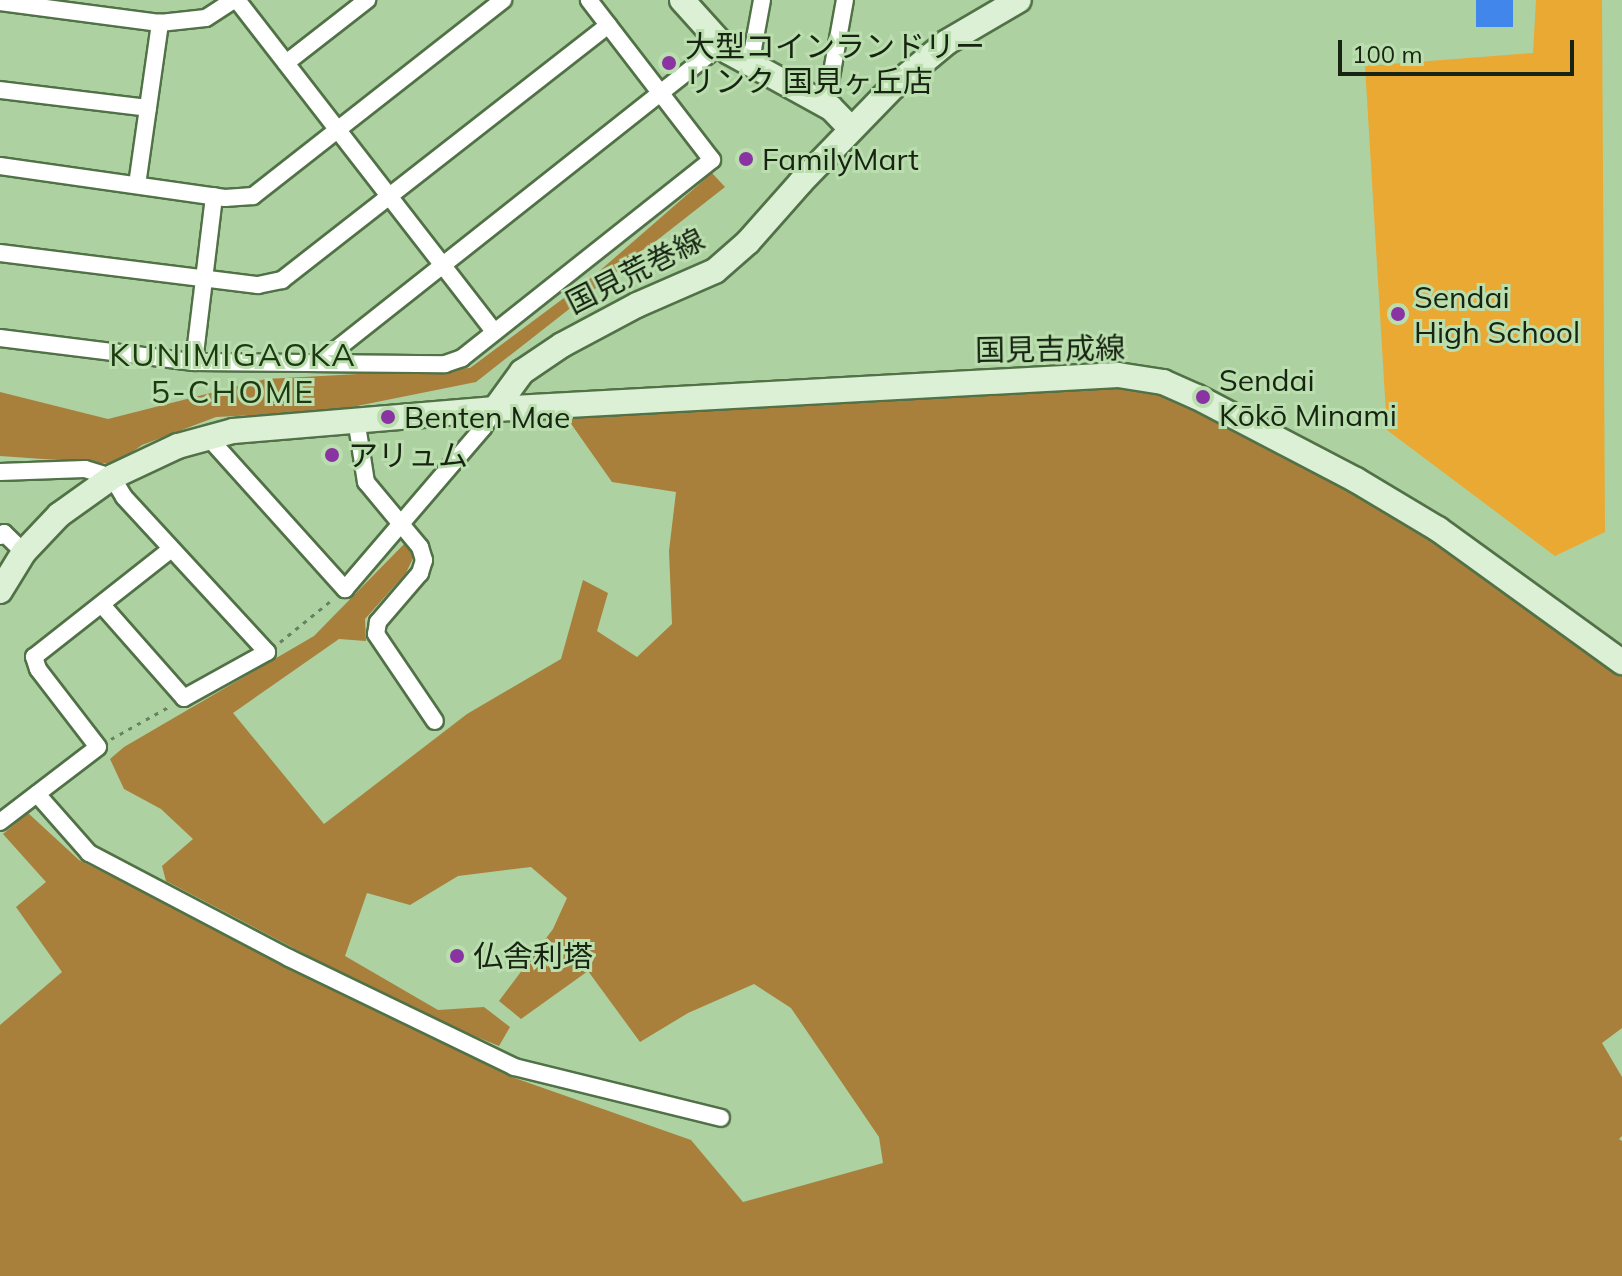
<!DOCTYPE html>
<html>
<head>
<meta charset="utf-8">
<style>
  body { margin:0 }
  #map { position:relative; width:1622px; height:1276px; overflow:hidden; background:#add1a1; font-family:Mulish,"Noto Sans JP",sans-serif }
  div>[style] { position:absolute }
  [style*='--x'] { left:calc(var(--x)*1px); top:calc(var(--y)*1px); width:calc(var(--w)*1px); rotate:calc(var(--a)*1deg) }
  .green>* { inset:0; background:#e9a933 }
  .forest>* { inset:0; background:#a87f3b }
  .water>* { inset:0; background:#4187eb; transform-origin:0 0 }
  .path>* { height:3px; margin-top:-1.5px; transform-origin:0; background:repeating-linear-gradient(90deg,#68815f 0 4px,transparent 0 10px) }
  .roads { filter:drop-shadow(2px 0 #517146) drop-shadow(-2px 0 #517146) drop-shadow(0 2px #517146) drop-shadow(0 -2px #517146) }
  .street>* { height:16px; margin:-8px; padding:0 8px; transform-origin:8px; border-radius:8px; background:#fff }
  .secondary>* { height:24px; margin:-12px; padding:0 12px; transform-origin:12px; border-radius:12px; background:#dcf0d5 }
  .dots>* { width:22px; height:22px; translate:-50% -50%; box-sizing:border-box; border:4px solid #badeae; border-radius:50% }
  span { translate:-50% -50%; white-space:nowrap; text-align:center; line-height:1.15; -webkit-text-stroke:6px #badeae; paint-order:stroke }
  .poi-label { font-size:30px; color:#172412 }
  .left { translate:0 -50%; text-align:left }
  .street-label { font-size:30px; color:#172412 }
  .neighbourhood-label { font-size:32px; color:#1c3910; letter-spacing:2px }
  .scale { position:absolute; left:1338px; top:40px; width:236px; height:36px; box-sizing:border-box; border:4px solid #172412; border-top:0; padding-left:10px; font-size:24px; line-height:28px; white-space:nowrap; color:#172412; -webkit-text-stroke:6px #badeae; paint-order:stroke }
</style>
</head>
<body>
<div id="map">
  <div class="green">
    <div style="clip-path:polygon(1536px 0,1602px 0,1605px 532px,1555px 556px,1387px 430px,1365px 66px,1533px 53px)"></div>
  </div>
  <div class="forest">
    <div style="clip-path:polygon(712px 173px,725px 187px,476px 382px,332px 411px,216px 417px,142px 445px,115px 464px,0 456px,0 392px,108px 419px,266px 379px,470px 368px,596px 274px)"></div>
    <div style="clip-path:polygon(1114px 384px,1173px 393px,1434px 535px,1622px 673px,1622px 1028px,1602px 1043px,1622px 1077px,1622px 1136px,1619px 1139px,1622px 1141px,1622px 1276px,0 1276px,0 1025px,62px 972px,16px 907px,46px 882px,3px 834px,28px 813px,79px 860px,512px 1077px,691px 1140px,743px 1202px,883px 1163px,879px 1137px,791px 1008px,754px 984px,688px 1013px,640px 1042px,588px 971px,521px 1019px,499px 1001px,553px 929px,567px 898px,531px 867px,458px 876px,410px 905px,367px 893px,345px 956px,438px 1010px,484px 1007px,510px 1027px,499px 1046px,413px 1011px,166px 881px,162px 866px,193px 839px,161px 809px,124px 789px,110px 759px,124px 747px,314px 636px,407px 541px,414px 556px,406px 573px,365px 619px,366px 641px,339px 639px,233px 713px,324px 824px,467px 714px,561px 659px,583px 580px,608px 593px,597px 631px,637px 657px,672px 624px,669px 551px,676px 492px,612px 482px,567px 418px,585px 412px)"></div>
  </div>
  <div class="water">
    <div style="left:1476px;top:0;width:37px;height:27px"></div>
  </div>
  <div class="path">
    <div style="--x:280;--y:642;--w:68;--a:-39.1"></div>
    <div style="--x:111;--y:739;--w:68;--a:-29.2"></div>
  </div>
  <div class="roads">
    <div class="street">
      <div style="--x:237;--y:0;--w:419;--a:52.2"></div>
      <div style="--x:0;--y:2;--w:161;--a:7.5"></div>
      <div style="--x:160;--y:23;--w:46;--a:-6.2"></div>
      <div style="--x:206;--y:18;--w:33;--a:-33"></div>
      <div style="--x:286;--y:63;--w:103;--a:-37.9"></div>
      <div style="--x:746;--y:63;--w:16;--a:-63"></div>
      <div style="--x:753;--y:49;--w:50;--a:-79.6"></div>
      <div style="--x:0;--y:90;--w:149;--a:6.9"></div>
      <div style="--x:822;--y:103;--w:22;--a:-68"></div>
      <div style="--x:830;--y:83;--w:84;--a:-79.8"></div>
      <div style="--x:0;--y:166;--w:227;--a:8.1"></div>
      <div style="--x:225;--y:198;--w:28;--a:-4"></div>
      <div style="--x:253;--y:196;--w:318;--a:-38.1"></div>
      <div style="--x:137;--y:185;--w:164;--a:-81.9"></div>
      <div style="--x:0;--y:253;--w:260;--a:7.1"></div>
      <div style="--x:258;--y:285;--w:25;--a:-12"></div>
      <div style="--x:282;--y:280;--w:414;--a:-38"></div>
      <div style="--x:0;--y:338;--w:195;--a:7.1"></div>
      <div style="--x:194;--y:362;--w:251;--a:0.5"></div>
      <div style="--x:445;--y:364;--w:18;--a:-19"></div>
      <div style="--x:462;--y:358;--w:319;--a:-38.4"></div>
      <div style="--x:712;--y:160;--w:202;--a:-127.6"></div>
      <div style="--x:194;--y:362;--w:167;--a:-83.1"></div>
      <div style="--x:319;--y:363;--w:513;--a:-38.35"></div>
      <div style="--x:356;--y:419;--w:64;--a:81"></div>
      <div style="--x:366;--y:482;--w:85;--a:50.3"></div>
      <div style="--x:420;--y:547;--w:14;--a:73"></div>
      <div style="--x:424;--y:560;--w:14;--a:107"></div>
      <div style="--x:420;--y:573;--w:65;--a:130.6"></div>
      <div style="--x:378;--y:622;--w:12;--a:99"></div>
      <div style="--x:376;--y:634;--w:105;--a:55.9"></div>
      <div style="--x:208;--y:437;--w:205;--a:48"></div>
      <div style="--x:345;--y:589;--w:212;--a:-49.4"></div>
      <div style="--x:483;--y:428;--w:22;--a:-58"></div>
      <div style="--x:0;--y:472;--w:85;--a:-2"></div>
      <div style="--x:85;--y:469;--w:28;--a:17"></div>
      <div style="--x:112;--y:477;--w:23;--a:59"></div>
      <div style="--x:124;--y:497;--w:211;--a:47.3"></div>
      <div style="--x:267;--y:652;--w:95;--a:151"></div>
      <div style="--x:184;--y:698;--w:124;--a:-131.4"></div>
      <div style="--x:0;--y:536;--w:5;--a:-37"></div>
      <div style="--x:4;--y:533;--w:28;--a:44"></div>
      <div style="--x:37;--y:794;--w:79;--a:48.6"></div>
      <div style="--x:89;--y:853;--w:226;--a:27.7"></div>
      <div style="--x:289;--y:958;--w:250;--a:25.8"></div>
      <div style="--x:514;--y:1067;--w:213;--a:13.8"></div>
      <div style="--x:0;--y:822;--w:123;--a:-37.4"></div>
      <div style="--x:98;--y:747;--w:98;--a:-127.6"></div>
      <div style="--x:38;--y:669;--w:13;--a:-108"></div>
      <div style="--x:34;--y:657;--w:174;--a:-38.2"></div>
    </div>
    <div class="secondary">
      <div style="--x:682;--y:0;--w:70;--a:47.9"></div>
      <div style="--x:729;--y:52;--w:116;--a:28.8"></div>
      <div style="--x:831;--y:108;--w:29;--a:46"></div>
      <div style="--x:495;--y:409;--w:46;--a:-53.9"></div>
      <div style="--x:522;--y:372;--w:48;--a:-34"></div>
      <div style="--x:562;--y:345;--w:85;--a:-28.1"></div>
      <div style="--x:637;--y:305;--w:85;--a:-23.6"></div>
      <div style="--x:715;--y:271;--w:44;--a:-41.3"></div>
      <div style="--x:748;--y:242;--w:80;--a:-48.5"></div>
      <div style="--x:801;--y:182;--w:132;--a:-45.9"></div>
      <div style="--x:893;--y:87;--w:70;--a:-39.8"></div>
      <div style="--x:947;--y:42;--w:83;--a:-30.3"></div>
      <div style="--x:0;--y:591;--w:46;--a:-58.4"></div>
      <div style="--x:24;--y:552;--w:51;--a:-46.6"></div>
      <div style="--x:59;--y:515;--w:65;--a:-35.6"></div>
      <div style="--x:112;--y:477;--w:73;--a:-25.2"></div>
      <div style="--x:178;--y:446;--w:57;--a:-15.3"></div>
      <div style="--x:233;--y:431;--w:263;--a:-4.8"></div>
      <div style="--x:495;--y:409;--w:624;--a:-3.12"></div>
      <div style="--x:1118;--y:375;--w:46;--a:8.8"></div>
      <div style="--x:1163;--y:382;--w:37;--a:24"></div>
      <div style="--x:1197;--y:397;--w:179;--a:27.6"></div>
      <div style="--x:1356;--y:480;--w:96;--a:30.9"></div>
      <div style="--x:1438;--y:529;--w:227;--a:35.9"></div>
    </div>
  </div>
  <div class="dots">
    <div style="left:669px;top:63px;background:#8934a2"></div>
    <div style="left:746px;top:159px;background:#8934a2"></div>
    <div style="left:1398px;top:314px;background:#8934a2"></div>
    <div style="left:1203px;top:397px;background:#8934a2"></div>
    <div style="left:388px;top:417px;background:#8934a2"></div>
    <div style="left:332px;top:455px;background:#8934a2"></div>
    <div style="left:457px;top:956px;background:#8934a2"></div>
  </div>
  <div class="poi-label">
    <span class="left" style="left:685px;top:63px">大型コインランドリー<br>リンク 国見ヶ丘店</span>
    <span class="left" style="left:762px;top:159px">FamilyMart</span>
    <span class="left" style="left:1414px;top:314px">Sendai<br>High School</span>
    <span class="left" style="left:1219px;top:397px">Sendai<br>Kōkō Minami</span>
    <span class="left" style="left:404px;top:417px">Benten Mae</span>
    <span class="left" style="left:348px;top:455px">アリュム</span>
    <span class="left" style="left:473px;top:956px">仏舎利塔</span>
  </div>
  <div class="street-label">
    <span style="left:635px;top:271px;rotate:-27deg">国見荒巻線</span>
    <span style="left:1050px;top:349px;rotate:-1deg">国見吉成線</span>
  </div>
  <div class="neighbourhood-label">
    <span style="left:233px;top:373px">KUNIMIGAOKA<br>5-CHOME</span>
  </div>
  <div class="scale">100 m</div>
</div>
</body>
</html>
